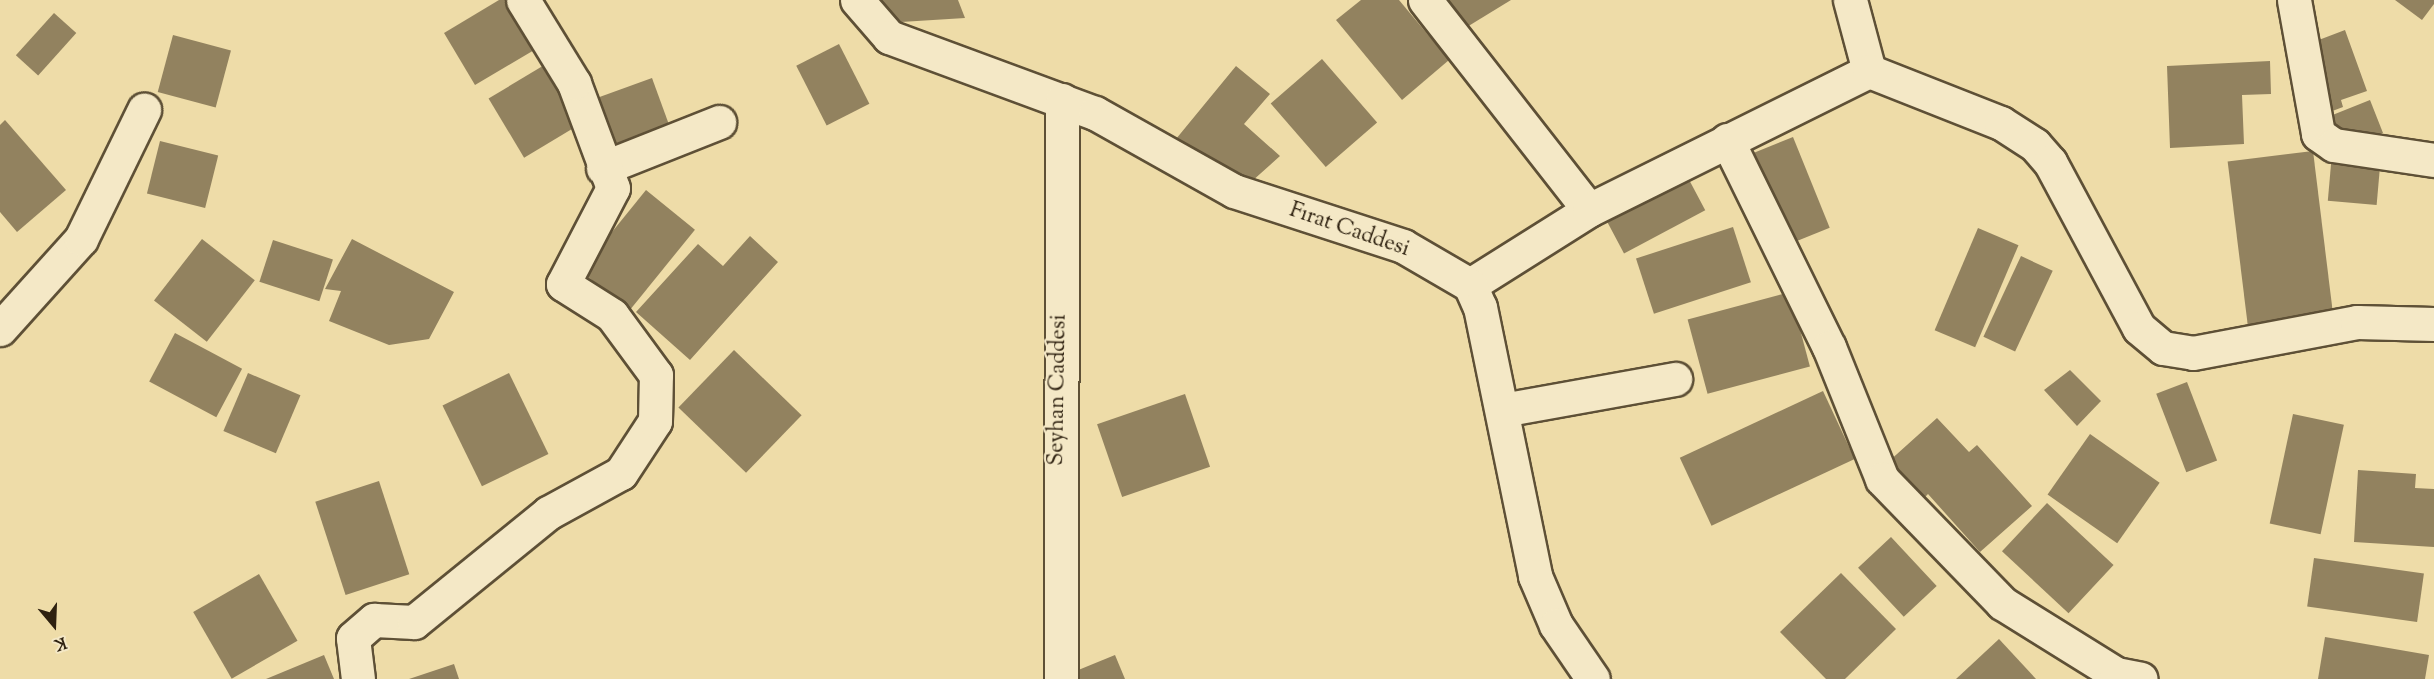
<!DOCTYPE html>
<html>
<head>
<meta charset="utf-8">
<style>
  body { margin:0 }
  #map { position:relative; width:2434px; height:679px; overflow:hidden; background:#eedca8; font-family:"Sorts Mill Goudy",serif }
  div>[style] { position:absolute }
  [style*='--x'] { left:calc(var(--x)*1px); top:calc(var(--y)*1px); width:calc(var(--w)*1px); rotate:calc(var(--a)*1deg) }
  .building>* { inset:0; background:#92825f; transform-origin:0 0 }
  .roads { filter:drop-shadow(2px 0 #5e5036) drop-shadow(-2px 0 #5e5036) drop-shadow(0 2px #5e5036) drop-shadow(0 -2px #5e5036) }
  .street>* { height:33px; margin:-16.5px; padding:0 16.5px; transform-origin:16.5px; border-radius:16.5px; background:#f4e8c6 }
  .secondary>* { height:33px; margin:-16.5px; padding:0 16.5px; transform-origin:16.5px; border-radius:16.5px; background:#f4e8c6 }
  span { translate:-50% -50%; white-space:nowrap; text-align:center; line-height:1.15; -webkit-text-stroke:4.5px #f4e8c6; paint-order:stroke }
  .street-label { font-size:22px; color:#2e2110 }
  .north { position:absolute; left:24px; top:595px; width:60px; height:60px; -webkit-text-stroke:4px #f4e8c6; paint-order:stroke; rotate:161deg; font-size:16px; font-weight:700; line-height:24px; text-align:center; color:#2e2110 }
  .north::after { content:''; display:block; margin:auto; width:21px; height:27px; background:#2e2110; clip-path:polygon(50% 0,100% 100%,50% 72%,0 100%) }
</style>
</head>
<body>
<div id="map">
  <div class="building">
    <div style="clip-path:polygon(499px 0,514px 0,541px 46px,475px 85px,444px 33px)"></div>
    <div style="clip-path:polygon(876px 0,958px 0,965px 18px,885px 23px)"></div>
    <div style="clip-path:polygon(1361px 0,1399px 0,1449px 60px,1402px 100px,1336px 20px)"></div>
    <div style="clip-path:polygon(1443px 0,1511px 0,1462px 30px)"></div>
    <div style="clip-path:polygon(2395px 0,2434px 0,2434px 4px,2422px 20px)"></div>
    <div style="left:54px;top:13px;width:30px;height:57px;rotate:42deg"></div>
    <div style="clip-path:polygon(2345px 30px,2367px 91px,2341px 100px,2343px 107px,2327px 113px,2303px 46px)"></div>
    <div style="left:173px;top:35px;width:60px;height:59px;rotate:15deg"></div>
    <div style="left:839px;top:44px;width:67px;height:48px;rotate:63deg"></div>
    <div style="left:1322px;top:59px;width:84px;height:68px;rotate:49deg"></div>
    <div style="clip-path:polygon(2270px 61px,2271px 94px,2242px 95px,2244px 144px,2170px 148px,2167px 66px)"></div>
    <div style="left:546px;top:64px;width:69px;height:67px;rotate:59deg"></div>
    <div style="clip-path:polygon(1236px 66px,1270px 94px,1244px 124px,1280px 156px,1251px 182px,1209px 167px,1176px 139px)"></div>
    <div style="left:652px;top:78px;width:53px;height:69px;rotate:70deg"></div>
    <div style="clip-path:polygon(2370px 100px,2383px 133px,2332px 142px,2320px 120px)"></div>
    <div style="clip-path:polygon(5px 120px,66px 190px,17px 232px,0 212px,0 125px)"></div>
    <div style="left:1793px;top:137px;width:98px;height:48px;rotate:68deg"></div>
    <div style="left:160px;top:141px;width:60px;height:54px;rotate:14deg"></div>
    <div style="left:2313px;top:151px;width:168px;height:86px;rotate:83deg"></div>
    <div style="left:2332px;top:153px;width:49px;height:48px;rotate:5deg"></div>
    <div style="left:1686px;top:174px;width:41px;height:92px;rotate:62deg"></div>
    <div style="left:646px;top:190px;width:63px;height:104px;rotate:39deg"></div>
    <div style="left:1733px;top:227px;width:58px;height:102px;rotate:72deg"></div>
    <div style="left:1978px;top:228px;width:44px;height:111px;rotate:23deg"></div>
    <div style="clip-path:polygon(750px 236px,778px 262px,690px 360px,636px 312px,698px 244px,723px 266px)"></div>
    <div style="left:202px;top:239px;width:67px;height:78px;rotate:38deg"></div>
    <div style="clip-path:polygon(352px 239px,454px 292px,429px 339px,389px 345px,329px 321px,341px 291px,325px 289px)"></div>
    <div style="left:273px;top:240px;width:63px;height:44px;rotate:18deg"></div>
    <div style="left:2021px;top:256px;width:35px;height:89px;rotate:25deg"></div>
    <div style="left:1790px;top:292px;width:77px;height:106px;rotate:75deg"></div>
    <div style="left:175px;top:333px;width:76px;height:55px;rotate:28deg"></div>
    <div style="left:734px;top:350px;width:94px;height:80px;rotate:44deg"></div>
    <div style="clip-path:polygon(2070px 370px,2101px 401px,2077px 426px,2044px 390px)"></div>
    <div style="left:248px;top:373px;width:57px;height:63px;rotate:23deg"></div>
    <div style="left:509px;top:373px;width:90px;height:74px;rotate:64deg"></div>
    <div style="left:2187px;top:382px;width:84px;height:33px;rotate:69deg"></div>
    <div style="left:1823px;top:391px;width:75px;height:158px;rotate:65deg"></div>
    <div style="left:1185px;top:394px;width:77px;height:93px;rotate:71deg"></div>
    <div style="left:2293px;top:414px;width:52px;height:112px;rotate:12deg"></div>
    <div style="clip-path:polygon(1937px 418px,1969px 452px,1977px 445px,2032px 506px,1980px 552px,1928px 494px,1921px 501px,1887px 463px)"></div>
    <div style="left:2090px;top:434px;width:85px;height:74px;rotate:35deg"></div>
    <div style="clip-path:polygon(2358px 470px,2416px 474px,2415px 488px,2434px 489px,2434px 547px,2354px 542px)"></div>
    <div style="left:379px;top:481px;width:98px;height:67px;rotate:72deg"></div>
    <div style="left:2047px;top:503px;width:91px;height:66px;rotate:43deg"></div>
    <div style="left:1891px;top:537px;width:67px;height:45px;rotate:47deg"></div>
    <div style="left:2314px;top:558px;width:111px;height:49px;rotate:8deg"></div>
    <div style="clip-path:polygon(1841px 573px,1896px 629px,1845px 679px,1826px 679px,1780px 632px)"></div>
    <div style="left:259px;top:574px;width:77px;height:76px;rotate:60deg"></div>
    <div style="clip-path:polygon(2325px 637px,2429px 655px,2425px 679px,2318px 679px)"></div>
    <div style="clip-path:polygon(1999px 639px,2036px 679px,1956px 679px)"></div>
    <div style="clip-path:polygon(324px 655px,334px 679px,266px 679px)"></div>
    <div style="clip-path:polygon(1115px 655px,1125px 679px,1073px 679px,1071px 673px)"></div>
    <div style="clip-path:polygon(454px 664px,459px 679px,409px 679px)"></div>
  </div>
  <div class="roads">
    <div class="street">
      <div style="--x:1425;--y:0;--w:266;--a:52"></div>
      <div style="--x:1850;--y:0;--w:73;--a:75"></div>
      <div style="--x:2294;--y:0;--w:136;--a:79.8"></div>
      <div style="--x:2318;--y:134;--w:19;--a:35"></div>
      <div style="--x:2334;--y:145;--w:101;--a:8.5"></div>
      <div style="--x:1727;--y:140;--w:231;--a:63.8"></div>
      <div style="--x:1829;--y:347;--w:142;--a:68.1"></div>
      <div style="--x:1882;--y:479;--w:173;--a:45.9"></div>
      <div style="--x:2002;--y:603;--w:134;--a:31.9"></div>
      <div style="--x:2116;--y:674;--w:25;--a:11"></div>
      <div style="--x:603;--y:168;--w:125;--a:-21.6"></div>
      <div style="--x:1470;--y:285;--w:141;--a:-32.2"></div>
      <div style="--x:1589;--y:210;--w:313;--a:-26.4"></div>
      <div style="--x:1869;--y:71;--w:142;--a:21.5"></div>
      <div style="--x:2001;--y:123;--w:40;--a:32.9"></div>
      <div style="--x:2035;--y:145;--w:23;--a:49"></div>
      <div style="--x:2050;--y:162;--w:188;--a:61.8"></div>
      <div style="--x:2139;--y:328;--w:31;--a:40"></div>
      <div style="--x:2163;--y:348;--w:30;--a:9"></div>
      <div style="--x:2193;--y:353;--w:167;--a:-10.7"></div>
      <div style="--x:2357;--y:322;--w:77;--a:1.5"></div>
      <div style="--x:0;--y:329;--w:121;--a:-48"></div>
      <div style="--x:81;--y:239;--w:144;--a:-64"></div>
      <div style="--x:1502;--y:410;--w:176;--a:-10.2"></div>
      <div style="--x:358;--y:679;--w:41;--a:-97"></div>
      <div style="--x:353;--y:638;--w:28;--a:-41"></div>
      <div style="--x:374;--y:620;--w:40;--a:2.9"></div>
      <div style="--x:414;--y:622;--w:173;--a:-39.1"></div>
      <div style="--x:548;--y:513;--w:83;--a:-28.7"></div>
      <div style="--x:621;--y:473;--w:62;--a:-56.8"></div>
      <div style="--x:655;--y:421;--w:46;--a:-88.8"></div>
      <div style="--x:656;--y:375;--w:74;--a:-126.3"></div>
      <div style="--x:612;--y:315;--w:58;--a:-147.7"></div>
      <div style="--x:563;--y:284;--w:108;--a:-62.5"></div>
      <div style="--x:613;--y:188;--w:112;--a:-110.4"></div>
      <div style="--x:574;--y:83;--w:97;--a:-121.6"></div>
    </div>
    <div class="secondary">
      <div style="--x:857;--y:0;--w:49;--a:49.1"></div>
      <div style="--x:889;--y:37;--w:220;--a:20.3"></div>
      <div style="--x:1095;--y:113;--w:159;--a:29.3"></div>
      <div style="--x:1234;--y:191;--w:178;--a:18"></div>
      <div style="--x:1403;--y:246;--w:78;--a:30.2"></div>
      <div style="--x:1470;--y:285;--w:24;--a:66"></div>
      <div style="--x:1480;--y:307;--w:275;--a:78.4"></div>
      <div style="--x:1535;--y:576;--w:53;--a:66.8"></div>
      <div style="--x:1556;--y:625;--w:65;--a:55.6"></div>
      <div style="--x:1061;--y:679;--w:579;--a:-89.9"></div>
    </div>
  </div>
  <div class="street-label">
    <span style="left:1349px;top:231px;rotate:19deg">Fırat Caddesi</span>
    <span style="left:1059px;top:390px;rotate:-89deg">Seyhan Caddesi</span>
  </div>
  <div class="north">K</div>
</div>
</body>
</html>
